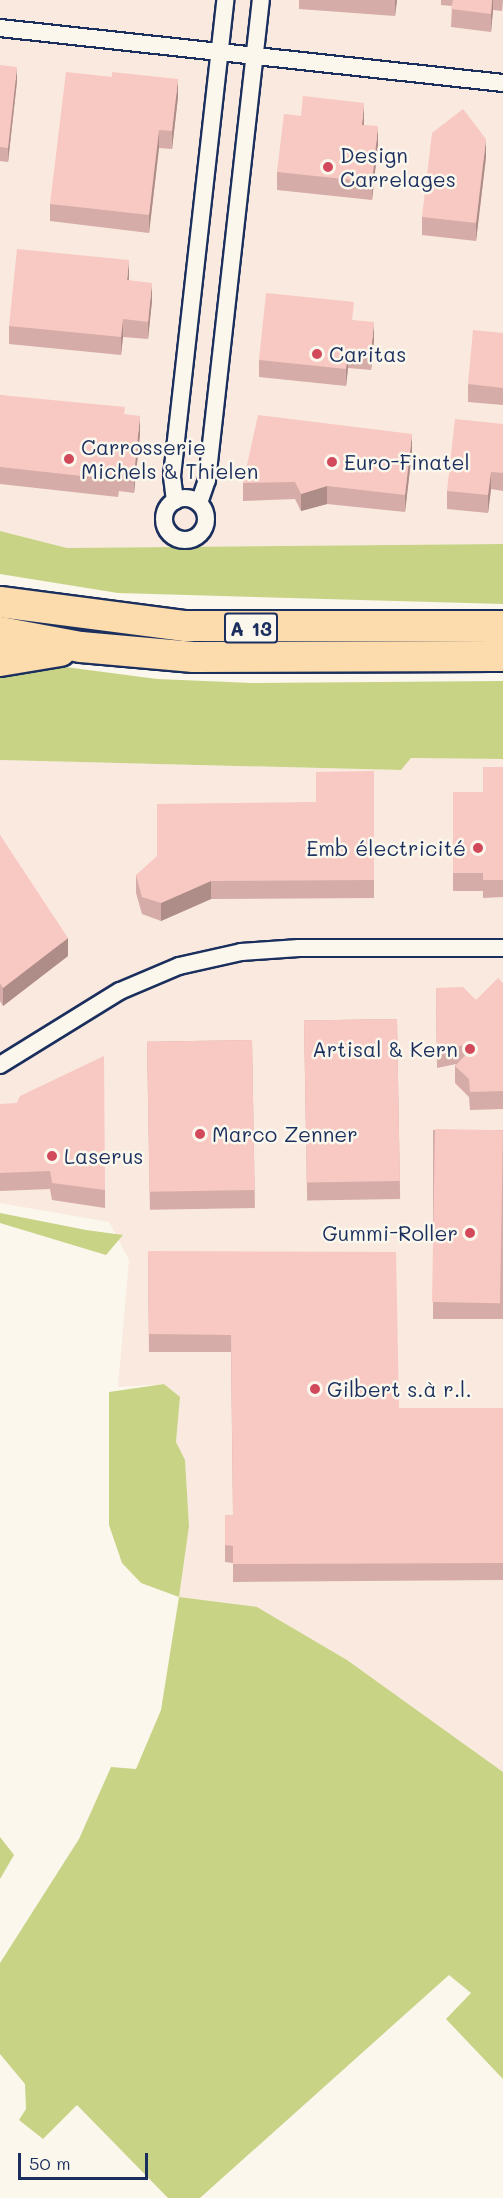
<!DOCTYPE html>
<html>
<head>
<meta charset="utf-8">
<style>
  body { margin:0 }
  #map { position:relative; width:503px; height:2198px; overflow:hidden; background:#fbf7ec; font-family:Mali,sans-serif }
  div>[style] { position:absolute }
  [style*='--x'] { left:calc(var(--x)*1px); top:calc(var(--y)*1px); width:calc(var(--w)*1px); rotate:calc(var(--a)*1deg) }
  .built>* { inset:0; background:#fae9df }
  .green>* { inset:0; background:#c8d386 }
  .roads { filter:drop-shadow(2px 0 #1b2f5e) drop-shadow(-2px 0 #1b2f5e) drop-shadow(0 2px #1b2f5e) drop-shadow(0 -2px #1b2f5e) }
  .street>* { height:16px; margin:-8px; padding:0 8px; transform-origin:8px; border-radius:8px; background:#fbf7ec }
  .street>.ring { margin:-8px; padding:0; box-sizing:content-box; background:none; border:16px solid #fbf7ec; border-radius:50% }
  .highway>* { height:30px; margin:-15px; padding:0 15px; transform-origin:15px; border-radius:15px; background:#fcdcac }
  .wall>* { inset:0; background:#d5aca7; transform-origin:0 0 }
  .shaded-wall>* { inset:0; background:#ae8c88 }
  .building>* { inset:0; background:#f8c8c2; transform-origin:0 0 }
  .dots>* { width:16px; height:16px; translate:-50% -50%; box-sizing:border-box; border:3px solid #fbf7ec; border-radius:50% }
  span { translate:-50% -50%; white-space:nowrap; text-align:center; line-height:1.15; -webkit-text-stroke:5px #fbf7ec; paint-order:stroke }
  .shield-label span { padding:2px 4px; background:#fbf7ec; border:2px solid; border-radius:4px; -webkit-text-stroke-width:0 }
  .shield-label { font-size:20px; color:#1b2f5e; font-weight:700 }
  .poi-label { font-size:21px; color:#1b2f5e }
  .left { translate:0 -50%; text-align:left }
  .right { translate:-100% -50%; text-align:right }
  .scale { position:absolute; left:18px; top:2153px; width:130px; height:27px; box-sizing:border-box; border:3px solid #1b2f5e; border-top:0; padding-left:8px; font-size:18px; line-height:21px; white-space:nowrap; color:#1b2f5e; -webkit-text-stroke:4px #fbf7ec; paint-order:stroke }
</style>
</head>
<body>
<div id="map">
  <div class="built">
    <div style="clip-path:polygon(0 0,503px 0,503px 544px,67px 548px,0 531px)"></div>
    <div style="clip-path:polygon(411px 758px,503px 759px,503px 1772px,347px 1660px,257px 1607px,179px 1597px,189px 1526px,185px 1460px,176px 1442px,180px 1398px,164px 1384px,118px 1387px,129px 1260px,109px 1222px,0 1203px,0 760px,401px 770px)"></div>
  </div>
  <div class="green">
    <div style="clip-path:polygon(0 531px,67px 548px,503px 544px,503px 604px,118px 593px,0 574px)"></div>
    <div style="clip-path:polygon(50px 665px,157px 679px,252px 683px,503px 681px,503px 759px,411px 758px,401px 770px,0 760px,0 670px)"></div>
    <div style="clip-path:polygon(0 1213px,86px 1230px,123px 1235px,106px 1255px,0 1223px)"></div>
    <div style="clip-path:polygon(164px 1384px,180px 1397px,176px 1442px,185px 1460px,189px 1526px,179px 1597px,257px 1607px,347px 1660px,503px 1772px,503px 2079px,446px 2019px,471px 1993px,449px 1975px,200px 2198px,168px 2198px,77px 2105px,43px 2139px,19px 2120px,26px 2109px,25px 2084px,0 2054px,0 1963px,79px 1839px,111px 1767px,136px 1769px,161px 1710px,179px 1597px,141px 1583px,122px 1563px,109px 1525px,109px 1392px)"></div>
    <div style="clip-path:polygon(0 1837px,14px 1855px,0 1879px)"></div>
  </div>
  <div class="roads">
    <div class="street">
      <div style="--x:0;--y:28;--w:506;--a:6.24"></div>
      <div class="ring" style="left:164px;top:498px;width:26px;height:26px"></div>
      <div style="--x:175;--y:501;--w:25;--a:-97"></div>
      <div style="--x:172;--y:476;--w:479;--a:-83.6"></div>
      <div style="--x:199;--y:503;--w:24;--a:-71"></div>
      <div style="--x:207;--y:480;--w:483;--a:-83.6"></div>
      <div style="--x:0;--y:1065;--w:141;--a:-31.7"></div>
      <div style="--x:120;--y:991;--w:64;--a:-23"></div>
      <div style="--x:179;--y:966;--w:64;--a:-12.7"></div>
      <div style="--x:241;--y:952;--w:58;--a:-3.9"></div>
      <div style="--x:299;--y:948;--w:204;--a:0"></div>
    </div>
    <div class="highway">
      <div style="--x:0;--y:602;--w:187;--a:7.4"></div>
      <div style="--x:185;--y:626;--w:318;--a:0"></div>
      <div style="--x:0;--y:632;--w:82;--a:10.5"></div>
      <div style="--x:81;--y:647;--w:113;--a:5.1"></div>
      <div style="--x:194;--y:657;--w:309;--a:-0.2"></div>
      <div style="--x:0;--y:661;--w:61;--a:-9.5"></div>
    </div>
  </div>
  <div class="wall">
    <div style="clip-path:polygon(299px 0,397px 0,395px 16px,299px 9px)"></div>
    <div style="clip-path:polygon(441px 0,503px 0,502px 11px,493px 10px,491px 32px,451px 27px,452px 6px,441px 5px)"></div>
    <div style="clip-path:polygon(0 65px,17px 81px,8px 162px,0 161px)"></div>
    <div style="clip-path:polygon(178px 97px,172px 149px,159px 148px,149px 233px,50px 221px,50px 204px)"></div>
    <div style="clip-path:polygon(301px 116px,364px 120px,364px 125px,378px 144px,372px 200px,277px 190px,277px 172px)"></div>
    <div style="clip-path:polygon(486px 157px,476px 241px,422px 235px,422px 217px)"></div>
    <div style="clip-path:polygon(129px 281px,152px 301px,148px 339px,123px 337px,121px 355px,9px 344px,9px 326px)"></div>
    <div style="clip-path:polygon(354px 320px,374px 340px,371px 370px,348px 368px,346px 386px,259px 377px,259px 360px)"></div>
    <div style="clip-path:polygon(503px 333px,503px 405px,468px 402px,468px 384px)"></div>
    <div style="clip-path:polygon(0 395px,125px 415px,140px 434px,134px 493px,119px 491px,118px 497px,0 484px)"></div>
    <div style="clip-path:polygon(503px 424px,503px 491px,491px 489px,488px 513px,447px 509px,447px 491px)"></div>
    <div style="clip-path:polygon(412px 452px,405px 512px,327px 504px,301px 511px,295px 499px,243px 501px,243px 483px)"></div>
    <div style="clip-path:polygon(503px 767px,503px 897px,483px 898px,483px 891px,453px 891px,453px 792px,483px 792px)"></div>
    <div style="clip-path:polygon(374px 771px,374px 898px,211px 899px,161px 921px,142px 914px,136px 893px,136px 875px,316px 802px)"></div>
    <div style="clip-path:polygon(0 835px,68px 956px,3px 1006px,0 1001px)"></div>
    <div style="clip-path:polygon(503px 983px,503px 1109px,470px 1110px,469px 1097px,455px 1083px,455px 1066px,456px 1064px,437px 1068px,436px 988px,476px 1000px)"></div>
    <div style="left:397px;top:1019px;width:180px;height:93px;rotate:89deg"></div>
    <div style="left:252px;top:1040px;width:168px;height:105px;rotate:89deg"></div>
    <div style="clip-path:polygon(0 1104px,105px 1190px,105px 1208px,52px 1200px,50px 1189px,0 1191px)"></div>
    <div style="left:503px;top:1130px;width:189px;height:70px;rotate:90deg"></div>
    <div style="clip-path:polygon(148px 1251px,399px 1408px,503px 1408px,503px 1580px,233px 1582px,233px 1563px,225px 1562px,225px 1515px,233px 1515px,231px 1352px,149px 1352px)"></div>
  </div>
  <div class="shaded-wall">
    <div style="clip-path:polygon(395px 0,397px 0,395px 16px)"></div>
    <div style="clip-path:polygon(492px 0,493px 0,493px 10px,491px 32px,491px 14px)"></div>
    <div style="clip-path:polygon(17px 67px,17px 81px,8px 162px,8px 148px)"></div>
    <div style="clip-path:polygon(178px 79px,178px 97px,172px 149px,172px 131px)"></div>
    <div style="clip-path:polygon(364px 103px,364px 120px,362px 142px,362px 125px)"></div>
    <div style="clip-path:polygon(378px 126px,378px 144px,372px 200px,372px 182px)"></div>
    <div style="clip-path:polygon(159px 130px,159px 148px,149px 233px,149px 215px)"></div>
    <div style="clip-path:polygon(486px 139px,486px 157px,476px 241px,476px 223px)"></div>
    <div style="clip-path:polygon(129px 260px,129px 278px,127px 298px,127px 280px)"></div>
    <div style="clip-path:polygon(152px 283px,152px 301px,148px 339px,148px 322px)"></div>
    <div style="clip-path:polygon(123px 319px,123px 337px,121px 355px,121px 337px)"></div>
    <div style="clip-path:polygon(374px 322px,374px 340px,371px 370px,371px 353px)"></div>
    <div style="clip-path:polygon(348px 350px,348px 368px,346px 386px,346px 369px)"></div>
    <div style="clip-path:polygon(140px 416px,140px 434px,134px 493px,134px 475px)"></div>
    <div style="clip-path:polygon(412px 434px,412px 452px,405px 512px,405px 495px)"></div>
    <div style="clip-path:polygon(491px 472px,491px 489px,488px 513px,488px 495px)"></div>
    <div style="clip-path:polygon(327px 486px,327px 504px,301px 511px,301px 494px)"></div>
    <div style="clip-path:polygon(211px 881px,211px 899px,161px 921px,161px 903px)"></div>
    <div style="clip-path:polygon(68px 938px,68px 956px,3px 1006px,3px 988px)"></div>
  </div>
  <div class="building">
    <div style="clip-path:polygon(453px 0,492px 0,491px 14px,451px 9px)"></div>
    <div style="clip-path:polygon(0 65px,17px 67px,8px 148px,0 147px)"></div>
    <div style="clip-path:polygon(66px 72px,112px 77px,112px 72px,178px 79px,172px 131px,159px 130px,149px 215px,50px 204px)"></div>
    <div style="clip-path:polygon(303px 96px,364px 103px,362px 125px,378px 126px,372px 182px,277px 172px,284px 114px,301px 116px)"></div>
    <div style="clip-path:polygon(463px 109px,486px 139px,476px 223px,422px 217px,432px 133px)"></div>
    <div style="clip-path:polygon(17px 249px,129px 260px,127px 280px,152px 283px,148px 322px,123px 319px,121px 337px,9px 326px)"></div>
    <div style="clip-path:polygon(266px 293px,354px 302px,352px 320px,374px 322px,371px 353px,348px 350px,346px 369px,259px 360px)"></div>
    <div style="clip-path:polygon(473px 330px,503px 333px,503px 388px,468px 384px)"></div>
    <div style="clip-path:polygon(0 395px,125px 407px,124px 414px,140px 416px,134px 475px,119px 473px,118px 480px,0 467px)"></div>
    <div style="clip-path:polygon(258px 415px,412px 434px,405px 495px,327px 486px,301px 494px,295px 482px,243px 483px)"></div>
    <div style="clip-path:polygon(455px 419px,503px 424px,503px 473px,491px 472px,488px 495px,447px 491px)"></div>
    <div style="clip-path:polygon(483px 767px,503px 767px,503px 880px,483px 880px,483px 873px,453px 873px,453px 792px,483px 792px)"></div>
    <div style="clip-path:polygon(374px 771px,374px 880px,211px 881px,161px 903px,142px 897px,136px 875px,157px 856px,157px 804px,316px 802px,316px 772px)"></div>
    <div style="clip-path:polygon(0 835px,68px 938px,3px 988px,0 983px)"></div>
    <div style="clip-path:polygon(498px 978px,503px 983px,503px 1091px,470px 1092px,469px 1079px,455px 1066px,477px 1043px,437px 1050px,436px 988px,463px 987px,476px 1000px)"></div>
    <div style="left:397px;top:1019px;width:162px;height:93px;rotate:89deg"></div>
    <div style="left:252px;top:1040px;width:150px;height:105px;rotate:89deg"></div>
    <div style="clip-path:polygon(104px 1056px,105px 1190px,52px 1183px,50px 1171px,0 1173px,0 1104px,17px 1103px,20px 1096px)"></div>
    <div style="left:435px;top:1129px;width:68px;height:173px;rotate:1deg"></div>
    <div style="clip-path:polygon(148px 1251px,396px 1252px,399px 1408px,503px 1408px,503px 1563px,233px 1564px,233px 1546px,225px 1545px,225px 1515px,233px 1515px,231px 1335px,149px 1334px)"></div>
  </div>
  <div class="dots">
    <div style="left:328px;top:167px;background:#d1495b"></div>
    <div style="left:317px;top:354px;background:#d1495b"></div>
    <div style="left:69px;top:459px;background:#d1495b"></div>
    <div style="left:332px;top:462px;background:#d1495b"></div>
    <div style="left:478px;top:848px;background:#d1495b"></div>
    <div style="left:470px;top:1049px;background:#d1495b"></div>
    <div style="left:200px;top:1134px;background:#d1495b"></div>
    <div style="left:52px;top:1156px;background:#d1495b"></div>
    <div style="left:470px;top:1233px;background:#d1495b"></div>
    <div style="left:315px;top:1389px;background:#d1495b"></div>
  </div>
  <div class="shield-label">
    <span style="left:251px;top:628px">A 13</span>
  </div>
  <div class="poi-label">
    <span class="left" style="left:340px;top:167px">Design<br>Carrelages</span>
    <span class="left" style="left:329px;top:354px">Caritas</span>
    <span class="left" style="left:81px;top:459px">Carrosserie<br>Michels &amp; Thielen</span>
    <span class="left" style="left:344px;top:462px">Euro-Finatel</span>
    <span class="right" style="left:466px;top:848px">Emb électricité</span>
    <span class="right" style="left:458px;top:1049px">Artisal &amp; Kern</span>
    <span class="left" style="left:212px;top:1134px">Marco Zenner</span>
    <span class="left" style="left:64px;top:1156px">Laserus</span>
    <span class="right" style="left:458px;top:1233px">Gummi-Roller</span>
    <span class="left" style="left:327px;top:1389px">Gilbert s.à r.l.</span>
  </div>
  <div class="scale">50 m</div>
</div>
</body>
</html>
